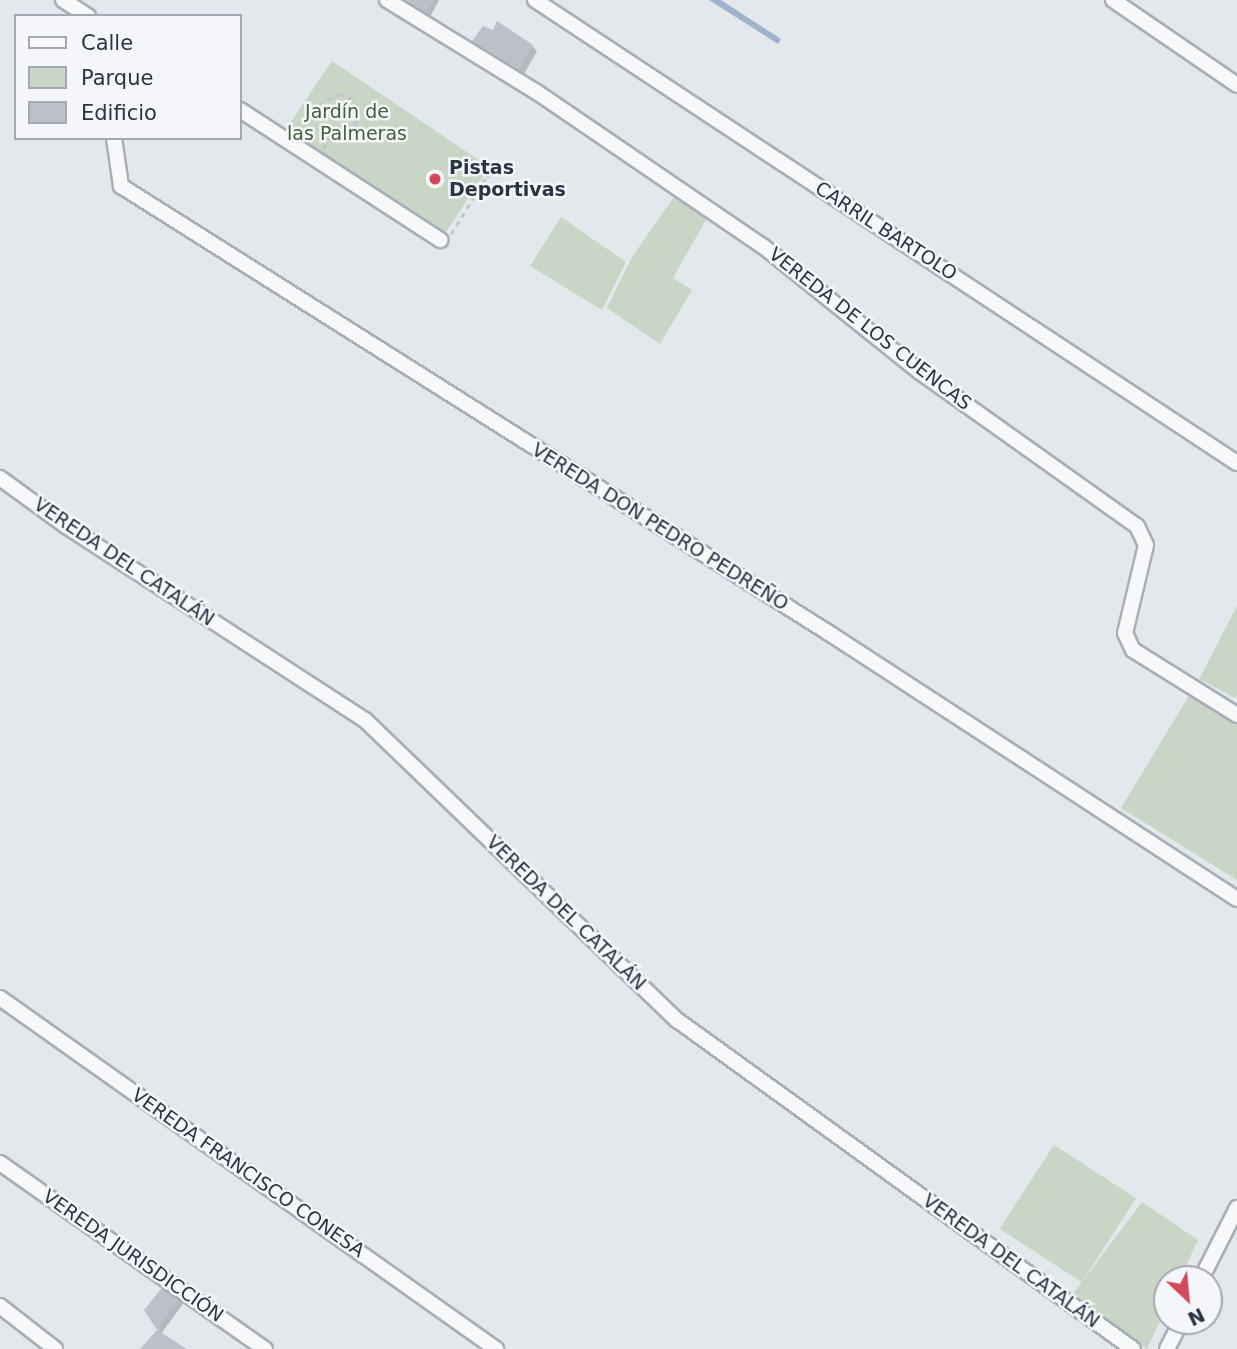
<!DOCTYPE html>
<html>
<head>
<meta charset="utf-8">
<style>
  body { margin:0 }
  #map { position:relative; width:1237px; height:1349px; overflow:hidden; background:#e4e7ec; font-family:"DejaVu Sans",sans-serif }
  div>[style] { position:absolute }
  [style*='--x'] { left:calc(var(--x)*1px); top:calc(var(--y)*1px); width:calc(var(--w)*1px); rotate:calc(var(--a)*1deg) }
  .green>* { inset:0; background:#c9d6c5; transform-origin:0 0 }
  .water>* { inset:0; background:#9fb4cc }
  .shadow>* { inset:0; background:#0003 }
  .building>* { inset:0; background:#bbc0ca }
  .path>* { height:2.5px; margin-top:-1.25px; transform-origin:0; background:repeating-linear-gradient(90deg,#c2c5cb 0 5px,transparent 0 10px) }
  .roads { filter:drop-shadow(2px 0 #a9aeb7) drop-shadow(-2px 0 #a9aeb7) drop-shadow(0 2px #a9aeb7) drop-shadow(0 -2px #a9aeb7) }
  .street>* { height:14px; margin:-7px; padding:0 7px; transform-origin:7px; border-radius:7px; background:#f7f8fa }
  .dots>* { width:19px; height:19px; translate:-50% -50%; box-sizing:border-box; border:4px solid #f4f6f9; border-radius:50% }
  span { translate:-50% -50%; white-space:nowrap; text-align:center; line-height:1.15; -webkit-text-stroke:5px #f4f6f9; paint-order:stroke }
  .park-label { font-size:19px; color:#3f6138 }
  .poi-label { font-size:19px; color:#2b3445; font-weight:700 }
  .left { translate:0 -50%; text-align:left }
  .street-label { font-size:19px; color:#2b3445 }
  .legend { position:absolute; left:14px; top:14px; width:228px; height:126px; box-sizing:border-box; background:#f4f6f9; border:2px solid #a4a8b1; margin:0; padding:9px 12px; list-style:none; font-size:21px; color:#2b3445 }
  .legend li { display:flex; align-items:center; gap:14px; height:35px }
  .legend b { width:35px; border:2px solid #a4a8b1 }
  .north { position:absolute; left:1153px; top:1265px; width:70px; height:70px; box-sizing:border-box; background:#f4f6f9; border:2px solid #a4a8b1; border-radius:50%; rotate:154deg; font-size:19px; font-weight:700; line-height:28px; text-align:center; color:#2b3445 }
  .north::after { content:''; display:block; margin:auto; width:24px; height:32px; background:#d1495b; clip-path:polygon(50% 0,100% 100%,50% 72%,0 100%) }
</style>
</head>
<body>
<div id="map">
  <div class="green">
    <div style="left:332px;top:61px;width:190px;height:90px;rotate:34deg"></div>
    <div style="clip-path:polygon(674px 197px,707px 218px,673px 278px,692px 290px,660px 344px,607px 308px,632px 257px)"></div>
    <div style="clip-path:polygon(561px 217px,626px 262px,602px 310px,530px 266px)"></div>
    <div style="clip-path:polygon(1237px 606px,1237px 695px,1235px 698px,1199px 679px)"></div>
    <div style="clip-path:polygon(1190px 694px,1237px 724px,1237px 880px,1121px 808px)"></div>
    <div style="left:1054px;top:1145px;width:98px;height:100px;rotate:33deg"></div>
    <div style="clip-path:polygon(1142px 1202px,1198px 1240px,1180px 1279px,1167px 1279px,1167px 1306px,1147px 1349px,1073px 1294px)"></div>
  </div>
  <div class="water">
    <div style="clip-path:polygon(709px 0,721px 0,781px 39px,778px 44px)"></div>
  </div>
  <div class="shadow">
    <div style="clip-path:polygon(403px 0,439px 0,429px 19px)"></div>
    <div style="clip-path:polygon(475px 41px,532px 46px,537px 51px,524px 74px)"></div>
    <div style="clip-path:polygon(165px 1287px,185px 1301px,161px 1334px,184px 1349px,142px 1349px,159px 1330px,146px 1311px)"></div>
  </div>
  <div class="building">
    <div style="clip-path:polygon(402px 0,434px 0,424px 16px)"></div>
    <div style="clip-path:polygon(497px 21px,533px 45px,519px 71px,472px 41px,483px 26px,493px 30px)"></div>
    <div style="clip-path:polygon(165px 1284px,182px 1295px,157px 1330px,187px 1349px,140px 1349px,157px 1330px,144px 1310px)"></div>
  </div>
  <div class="path">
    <div style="--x:323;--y:149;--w:17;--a:-57"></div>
    <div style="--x:332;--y:135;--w:13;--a:-9"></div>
    <div style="--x:345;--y:133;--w:13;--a:-39"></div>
    <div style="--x:355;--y:125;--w:15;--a:-74"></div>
    <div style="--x:359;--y:111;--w:13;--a:-119"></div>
    <div style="--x:353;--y:100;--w:13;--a:-153"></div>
    <div style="--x:341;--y:94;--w:20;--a:156"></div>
    <div style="--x:323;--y:102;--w:13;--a:117"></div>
    <div style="--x:317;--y:114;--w:13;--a:72"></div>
    <div style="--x:321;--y:126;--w:14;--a:39"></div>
    <div style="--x:451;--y:234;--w:67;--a:-58.4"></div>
    <div style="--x:486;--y:177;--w:7;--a:-27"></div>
  </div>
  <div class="roads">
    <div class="street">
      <div style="--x:63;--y:0;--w:30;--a:33"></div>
      <div style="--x:387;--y:0;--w:177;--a:31.6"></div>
      <div style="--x:538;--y:93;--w:273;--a:34.3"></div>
      <div style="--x:764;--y:247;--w:200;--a:38.7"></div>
      <div style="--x:920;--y:372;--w:266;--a:35.4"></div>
      <div style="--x:1137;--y:526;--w:21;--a:65"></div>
      <div style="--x:1146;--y:545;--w:90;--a:103.4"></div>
      <div style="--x:1125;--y:633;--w:19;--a:65"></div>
      <div style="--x:1133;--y:650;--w:123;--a:32"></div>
      <div style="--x:535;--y:0;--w:841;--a:33.41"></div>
      <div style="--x:1113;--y:0;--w:150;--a:34.4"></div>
      <div style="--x:240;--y:110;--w:239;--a:33"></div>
      <div style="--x:114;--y:138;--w:49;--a:81.7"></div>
      <div style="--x:121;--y:186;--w:841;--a:32.27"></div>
      <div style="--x:832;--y:635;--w:483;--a:33.1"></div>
      <div style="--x:0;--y:478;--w:82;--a:36"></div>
      <div style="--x:66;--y:526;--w:356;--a:33"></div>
      <div style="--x:365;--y:720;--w:433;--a:43.9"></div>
      <div style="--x:677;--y:1020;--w:562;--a:35.81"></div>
      <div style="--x:0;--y:998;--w:608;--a:35.29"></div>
      <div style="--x:0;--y:1163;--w:324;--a:35.1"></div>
      <div style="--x:1201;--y:1279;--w:80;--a:-63.1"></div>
      <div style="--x:0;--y:1306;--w:70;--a:38"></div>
      <div style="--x:1167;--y:1349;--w:31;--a:-63"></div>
    </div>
  </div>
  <div class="dots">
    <div style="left:435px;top:179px;background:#d1495b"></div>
  </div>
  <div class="park-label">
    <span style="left:347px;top:123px">Jardín de<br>las Palmeras</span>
  </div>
  <div class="poi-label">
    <span class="left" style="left:449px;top:179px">Pistas<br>Deportivas</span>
  </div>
  <div class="street-label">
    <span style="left:886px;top:231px;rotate:33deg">CARRIL BARTOLO</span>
    <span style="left:870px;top:329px;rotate:38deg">VEREDA DE LOS CUENCAS</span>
    <span style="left:660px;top:527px;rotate:32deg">VEREDA DON PEDRO PEDREÑO</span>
    <span style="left:124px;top:562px;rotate:34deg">VEREDA DEL CATALÁN</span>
    <span style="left:566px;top:913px;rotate:44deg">VEREDA DEL CATALÁN</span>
    <span style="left:248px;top:1173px;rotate:35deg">VEREDA FRANCISCO CONESA</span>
    <span style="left:133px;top:1256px;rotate:35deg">VEREDA JURISDICCIÓN</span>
    <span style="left:1011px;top:1261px;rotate:36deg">VEREDA DEL CATALÁN</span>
  </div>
  <ul class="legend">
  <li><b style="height:9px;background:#f7f8fa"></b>Calle</li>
  <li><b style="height:19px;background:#c9d6c5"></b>Parque</li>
  <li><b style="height:19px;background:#bbc0ca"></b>Edificio</li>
  </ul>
  <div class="north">N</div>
</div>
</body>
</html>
